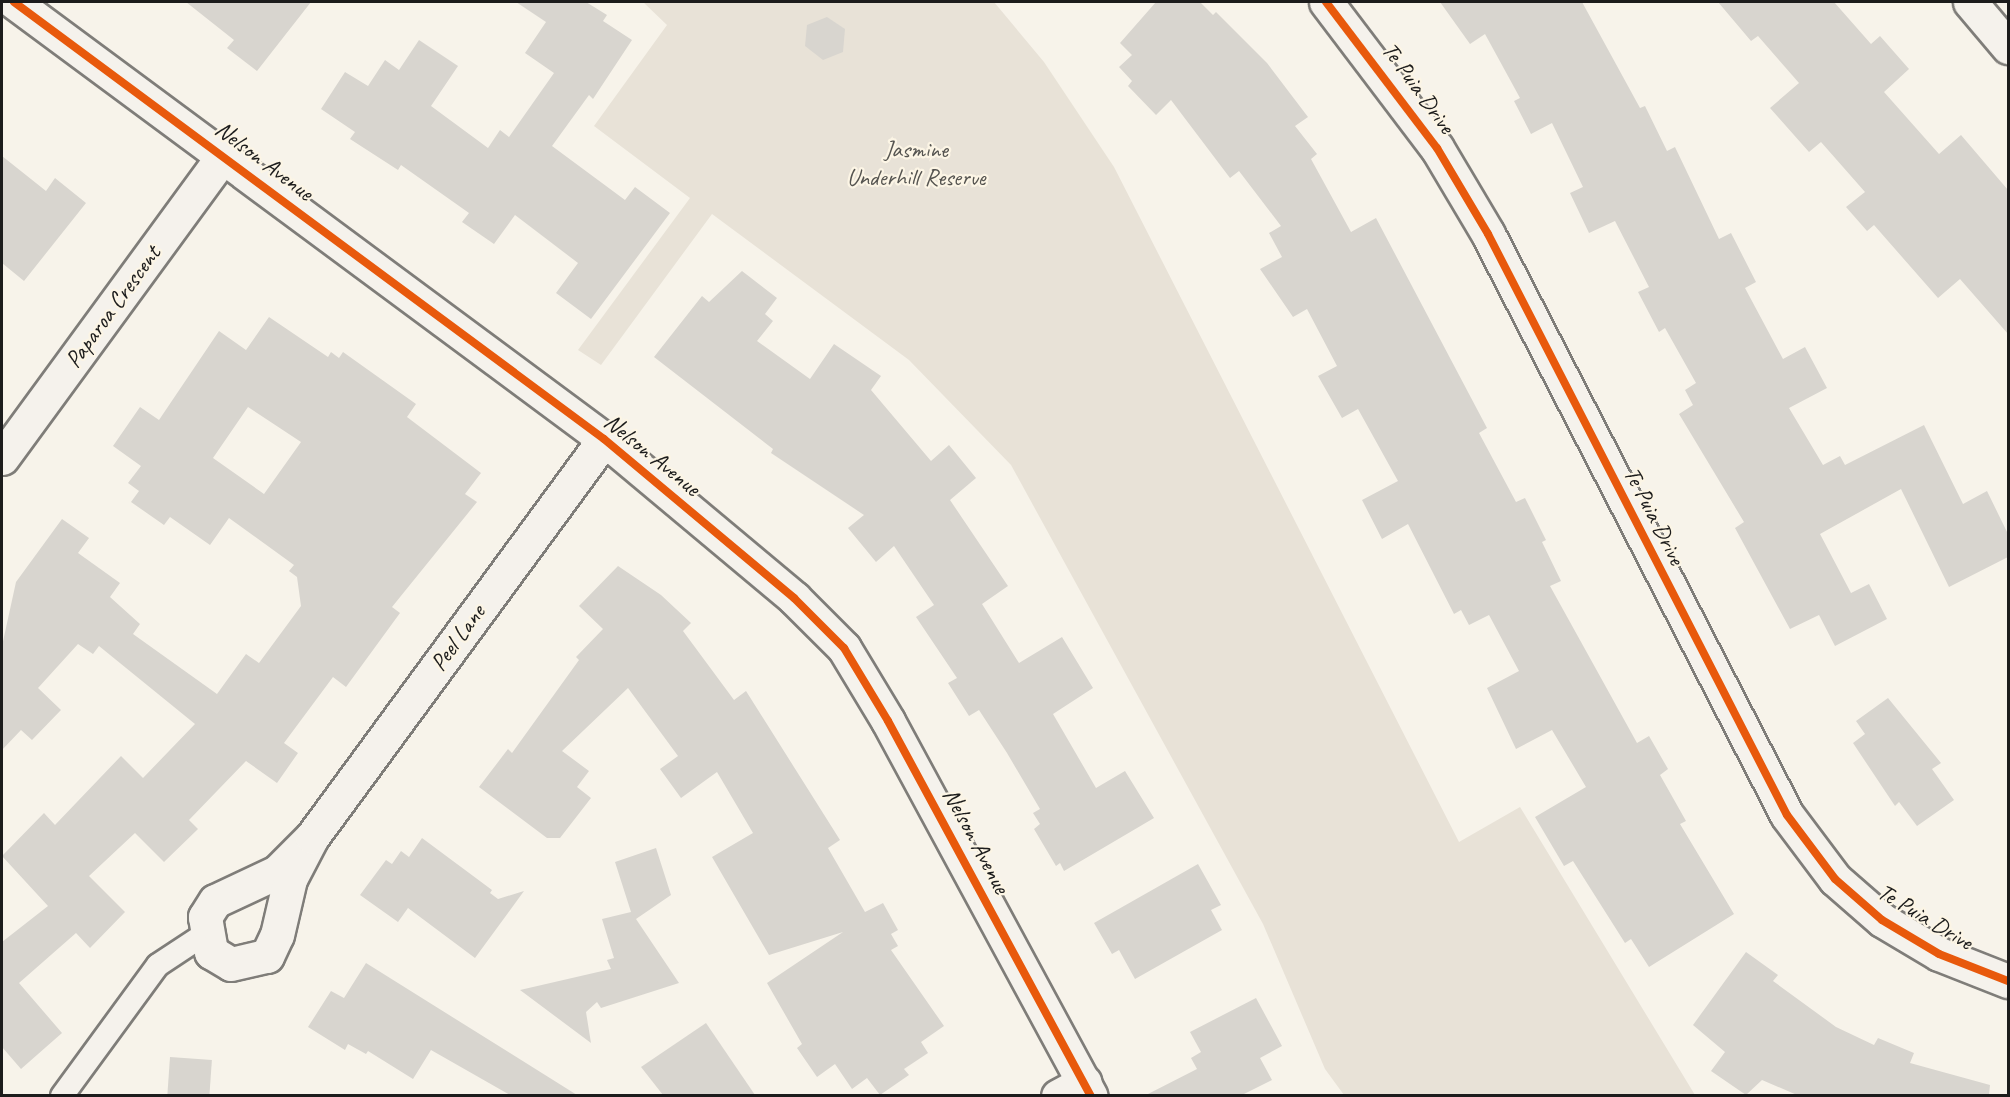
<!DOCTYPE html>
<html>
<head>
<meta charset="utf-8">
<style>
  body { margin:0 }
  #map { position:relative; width:2010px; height:1097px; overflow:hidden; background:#f7f3ea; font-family:Caveat,sans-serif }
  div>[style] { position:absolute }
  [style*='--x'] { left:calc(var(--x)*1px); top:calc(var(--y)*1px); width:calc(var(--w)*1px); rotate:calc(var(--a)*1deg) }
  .green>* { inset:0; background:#e8e2d7 }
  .building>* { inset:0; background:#d8d5cf; transform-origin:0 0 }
  .roads { filter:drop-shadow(2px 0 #7f7d79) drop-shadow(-2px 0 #7f7d79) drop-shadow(0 2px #7f7d79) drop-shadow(0 -2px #7f7d79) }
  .service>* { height:22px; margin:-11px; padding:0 11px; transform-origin:11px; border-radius:11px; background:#f5f2ec }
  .minor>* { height:33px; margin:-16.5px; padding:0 16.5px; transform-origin:16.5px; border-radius:16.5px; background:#f5f2ec }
  .cycleway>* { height:8px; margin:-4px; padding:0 4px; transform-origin:4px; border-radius:4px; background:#e8590c }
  span { translate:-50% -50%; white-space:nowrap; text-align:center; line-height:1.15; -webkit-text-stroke:4.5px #fcf5e5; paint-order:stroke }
  .street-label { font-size:24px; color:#1c1c1c }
  .park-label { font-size:24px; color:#555450 }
  .frame { position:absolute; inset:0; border:3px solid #1c1c1c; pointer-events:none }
</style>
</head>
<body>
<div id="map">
  <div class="green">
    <div style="clip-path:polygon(643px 2px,994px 2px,1044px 62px,1114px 167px,1459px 842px,1520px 807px,1695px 1095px,1344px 1095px,1325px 1069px,1263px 924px,1011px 465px,909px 360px,712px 214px,601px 365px,578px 350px,690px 198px,594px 126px,667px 25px)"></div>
  </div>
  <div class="building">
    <div style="clip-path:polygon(186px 2px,311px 2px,257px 71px,227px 48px,234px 40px)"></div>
    <div style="clip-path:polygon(516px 2px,586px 2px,607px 15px,603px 21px,632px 40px,593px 99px,589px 95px,552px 146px,625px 200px,635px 187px,670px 213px,591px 319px,556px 293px,578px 263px,515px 215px,494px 244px,462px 222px,469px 213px,401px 165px,398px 170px,350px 139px,355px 132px,321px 109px,345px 72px,368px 86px,385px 60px,399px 70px,419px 40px,458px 66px,431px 106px,488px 148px,500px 130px,509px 137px,554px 73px,525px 53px,546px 22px)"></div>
    <div style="clip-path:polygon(1156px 2px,1200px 2px,1213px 15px,1216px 12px,1267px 63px,1308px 117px,1295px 126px,1317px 154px,1311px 159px,1351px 232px,1376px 218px,1487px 428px,1479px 433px,1516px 502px,1525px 498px,1546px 540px,1542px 542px,1561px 581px,1550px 586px,1637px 743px,1649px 736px,1668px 769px,1660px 775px,1686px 821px,1680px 824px,1734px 914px,1649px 967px,1631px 939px,1625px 943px,1573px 861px,1564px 866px,1535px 817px,1586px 787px,1552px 730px,1516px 749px,1487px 688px,1519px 671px,1489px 615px,1469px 625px,1461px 610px,1454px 614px,1408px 524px,1382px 539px,1362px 500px,1398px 481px,1358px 409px,1342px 418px,1318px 376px,1337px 366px,1307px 309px,1293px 317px,1260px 269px,1282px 257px,1269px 233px,1281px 226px,1239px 171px,1230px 178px,1171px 100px,1156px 115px,1128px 86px,1132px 81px,1119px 67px,1132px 55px,1120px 43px)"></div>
    <div style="clip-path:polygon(1440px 2px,1582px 2px,1640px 108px,1645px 106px,1667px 151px,1675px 147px,1719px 239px,1731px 233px,1756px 282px,1745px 288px,1783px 359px,1805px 347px,1827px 388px,1789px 408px,1823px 465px,1840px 456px,1845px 465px,1924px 425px,1963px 504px,1987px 491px,2008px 534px,2008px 557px,1949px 587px,1901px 489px,1820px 534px,1851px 593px,1869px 584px,1887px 619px,1835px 646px,1819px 615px,1790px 629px,1735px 528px,1744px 522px,1679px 414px,1693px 405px,1685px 390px,1696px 383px,1665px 328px,1659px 332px,1638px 292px,1649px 287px,1615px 221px,1589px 233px,1570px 193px,1583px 187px,1552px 123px,1531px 134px,1514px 101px,1520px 98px,1485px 34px,1470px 44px)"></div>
    <div style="clip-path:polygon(1718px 2px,1834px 2px,1871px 44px,1880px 36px,1909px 69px,1884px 92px,1939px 154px,1961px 135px,2008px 190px,2008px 334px,1960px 279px,1938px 298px,1874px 225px,1867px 231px,1846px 207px,1865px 192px,1821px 142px,1809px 152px,1770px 108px,1799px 83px,1758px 36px,1751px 41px)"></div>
    <div style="clip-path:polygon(827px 17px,845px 29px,843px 52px,823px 60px,805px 46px,807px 25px)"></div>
    <div style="clip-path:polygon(2px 156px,46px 191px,55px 178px,86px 203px,24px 281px,2px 263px)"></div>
    <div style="clip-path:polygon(742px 271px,777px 298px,765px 314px,773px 321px,757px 341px,810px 379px,834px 344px,881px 376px,871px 390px,931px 461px,949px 445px,976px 478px,950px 500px,1008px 586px,982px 604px,1019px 663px,1062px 637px,1093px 688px,1053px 714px,1096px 788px,1125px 771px,1154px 818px,1064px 871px,1060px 863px,1056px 866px,1034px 829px,1040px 824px,1033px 813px,1040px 809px,1007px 753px,979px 710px,969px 716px,948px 683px,957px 678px,916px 617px,934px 605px,894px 546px,876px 562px,848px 528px,864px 515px,771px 453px,773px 449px,654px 357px,702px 296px,709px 302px)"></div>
    <div style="clip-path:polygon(evenodd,269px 317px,328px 357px,331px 352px,339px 358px,343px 352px,416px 404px,407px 417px,481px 473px,465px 494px,477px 502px,392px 607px,400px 613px,346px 687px,333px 677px,284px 743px,298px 753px,277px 783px,246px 761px,189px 820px,198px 829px,164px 862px,135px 833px,89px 876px,125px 912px,90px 948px,76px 933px,19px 983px,62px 1033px,21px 1069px,2px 1047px,2px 942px,48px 906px,2px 856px,44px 813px,55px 825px,121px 756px,143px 778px,195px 724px,99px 646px,93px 654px,78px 644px,38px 688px,61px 710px,32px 740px,21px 730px,2px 750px,2px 646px,16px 582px,62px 519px,89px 538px,78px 553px,120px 583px,110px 597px,140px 624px,133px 634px,217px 694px,246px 654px,259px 663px,301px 606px,297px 577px,289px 571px,294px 565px,229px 518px,210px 545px,170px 517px,164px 525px,131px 502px,139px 491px,128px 483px,141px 466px,113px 446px,140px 407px,159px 420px,219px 331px,246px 350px,269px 317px,248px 407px,301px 442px,264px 494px,213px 458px,248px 407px)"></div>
    <div style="clip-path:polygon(618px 566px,661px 595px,691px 623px,683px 631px,734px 700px,746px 691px,840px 840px,828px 848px,865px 912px,883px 903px,898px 930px,891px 934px,898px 946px,891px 950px,944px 1026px,921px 1042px,928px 1053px,904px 1069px,909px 1075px,880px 1095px,867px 1078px,852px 1089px,835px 1064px,817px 1077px,797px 1048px,802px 1044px,767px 983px,843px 932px,769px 955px,712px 857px,753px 833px,717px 772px,681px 798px,660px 769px,678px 756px,628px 688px,562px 751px,589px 771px,577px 787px,591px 798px,560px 838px,547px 838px,479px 787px,508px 749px,512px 753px,579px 660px,576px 657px,603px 629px,579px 606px)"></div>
    <div style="clip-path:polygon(1888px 698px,1941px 763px,1932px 769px,1954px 800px,1917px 826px,1899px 802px,1895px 806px,1853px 743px,1865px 734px,1856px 721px)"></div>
    <div style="clip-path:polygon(422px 838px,492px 890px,490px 893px,498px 899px,524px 891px,475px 958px,408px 908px,398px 922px,360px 895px,386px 860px,392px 864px,401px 851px,409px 857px)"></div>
    <div style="clip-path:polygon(656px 848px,671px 895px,636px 919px,679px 983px,601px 1008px,597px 1002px,586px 1012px,591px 1043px,520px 990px,611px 969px,607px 960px,614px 958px,602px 919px,631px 912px,615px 862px)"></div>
    <div style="clip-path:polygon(1198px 864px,1221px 905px,1211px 910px,1222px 930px,1135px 979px,1119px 950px,1112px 954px,1094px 923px)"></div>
    <div style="clip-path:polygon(1746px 952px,1778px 975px,1773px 981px,1836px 1027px,1874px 1045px,1878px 1038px,1914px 1053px,1910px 1063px,1990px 1085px,1989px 1095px,1797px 1095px,1762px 1080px,1746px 1095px,1711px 1071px,1725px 1052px,1693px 1025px)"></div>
    <div style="clip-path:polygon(366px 963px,577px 1095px,510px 1095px,431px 1050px,413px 1079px,368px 1051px,366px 1054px,348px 1044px,345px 1050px,308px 1027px,331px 991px,344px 998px)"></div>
    <div style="clip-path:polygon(1256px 998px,1282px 1046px,1260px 1058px,1272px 1080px,1242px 1095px,1146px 1095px,1197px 1069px,1191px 1058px,1201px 1052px,1190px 1032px)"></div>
    <div style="clip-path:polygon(706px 1023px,755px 1095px,663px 1095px,641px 1067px)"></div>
    <div style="left:170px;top:1057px;width:42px;height:38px;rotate:4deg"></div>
  </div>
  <div class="roads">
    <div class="service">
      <div style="--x:62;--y:1096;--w:162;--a:-53.8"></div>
      <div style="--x:158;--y:965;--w:56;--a:-33.4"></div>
    </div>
    <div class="minor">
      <div style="--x:14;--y:2;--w:734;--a:36.53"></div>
      <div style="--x:604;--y:439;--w:248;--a:39.9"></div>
      <div style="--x:794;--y:598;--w:71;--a:45"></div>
      <div style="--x:844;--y:648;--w:85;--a:58.9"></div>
      <div style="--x:888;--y:721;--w:426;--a:61.6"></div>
      <div style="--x:1326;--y:2;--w:183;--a:52.8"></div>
      <div style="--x:1437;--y:148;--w:100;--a:59.3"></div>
      <div style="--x:1488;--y:234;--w:653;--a:62.77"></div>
      <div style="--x:1787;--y:815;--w:80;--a:53.1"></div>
      <div style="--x:1835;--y:879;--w:62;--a:41.1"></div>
      <div style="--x:1882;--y:920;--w:66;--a:30.8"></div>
      <div style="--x:1939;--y:954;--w:74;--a:21.4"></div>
      <div style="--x:1970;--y:2;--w:59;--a:49.8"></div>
      <div style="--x:2;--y:458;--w:376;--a:-53.8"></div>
      <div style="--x:312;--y:837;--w:49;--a:135"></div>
      <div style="--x:277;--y:872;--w:68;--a:154.9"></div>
      <div style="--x:215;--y:901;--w:19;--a:122"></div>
      <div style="--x:205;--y:917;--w:36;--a:80"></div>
      <div style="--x:211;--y:952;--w:23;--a:31"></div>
      <div style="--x:231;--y:964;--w:37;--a:-13"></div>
      <div style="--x:267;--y:956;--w:23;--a:-65"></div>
      <div style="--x:277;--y:935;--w:57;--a:-76.9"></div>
      <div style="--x:290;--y:879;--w:47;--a:-62.4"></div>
      <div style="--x:312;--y:837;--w:494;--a:-53.7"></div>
      <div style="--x:1058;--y:1096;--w:30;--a:-28"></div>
    </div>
  </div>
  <div class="cycleway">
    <div style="--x:14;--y:2;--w:734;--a:36.53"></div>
    <div style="--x:604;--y:439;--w:248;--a:39.9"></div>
    <div style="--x:794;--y:598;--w:71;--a:45"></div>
    <div style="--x:844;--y:648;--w:85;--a:58.9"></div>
    <div style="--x:888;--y:721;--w:426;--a:61.6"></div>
    <div style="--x:1326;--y:2;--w:183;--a:52.8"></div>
    <div style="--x:1437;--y:148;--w:100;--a:59.3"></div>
    <div style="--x:1488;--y:234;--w:653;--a:62.77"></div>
    <div style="--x:1787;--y:815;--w:80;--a:53.1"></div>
    <div style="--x:1835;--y:879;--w:62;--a:41.1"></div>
    <div style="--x:1882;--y:920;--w:66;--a:30.8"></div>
    <div style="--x:1939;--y:954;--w:74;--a:21.4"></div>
  </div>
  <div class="street-label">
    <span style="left:1418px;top:88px;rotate:54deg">Te Puia Drive</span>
    <span style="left:264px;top:161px;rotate:37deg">Nelson Avenue</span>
    <span style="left:113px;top:307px;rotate:-54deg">Paparoa Crescent</span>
    <span style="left:652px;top:455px;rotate:39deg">Nelson Avenue</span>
    <span style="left:1654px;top:516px;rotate:63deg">Te Puia Drive</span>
    <span style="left:458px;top:638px;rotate:-54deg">Peel Lane</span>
    <span style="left:976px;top:841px;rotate:62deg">Nelson Avenue</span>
    <span style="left:1925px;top:917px;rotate:31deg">Te Puia Drive</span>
  </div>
  <div class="park-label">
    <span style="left:916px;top:164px">Jasmine<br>Underhill Reserve</span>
  </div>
  <div class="frame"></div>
</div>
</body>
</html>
